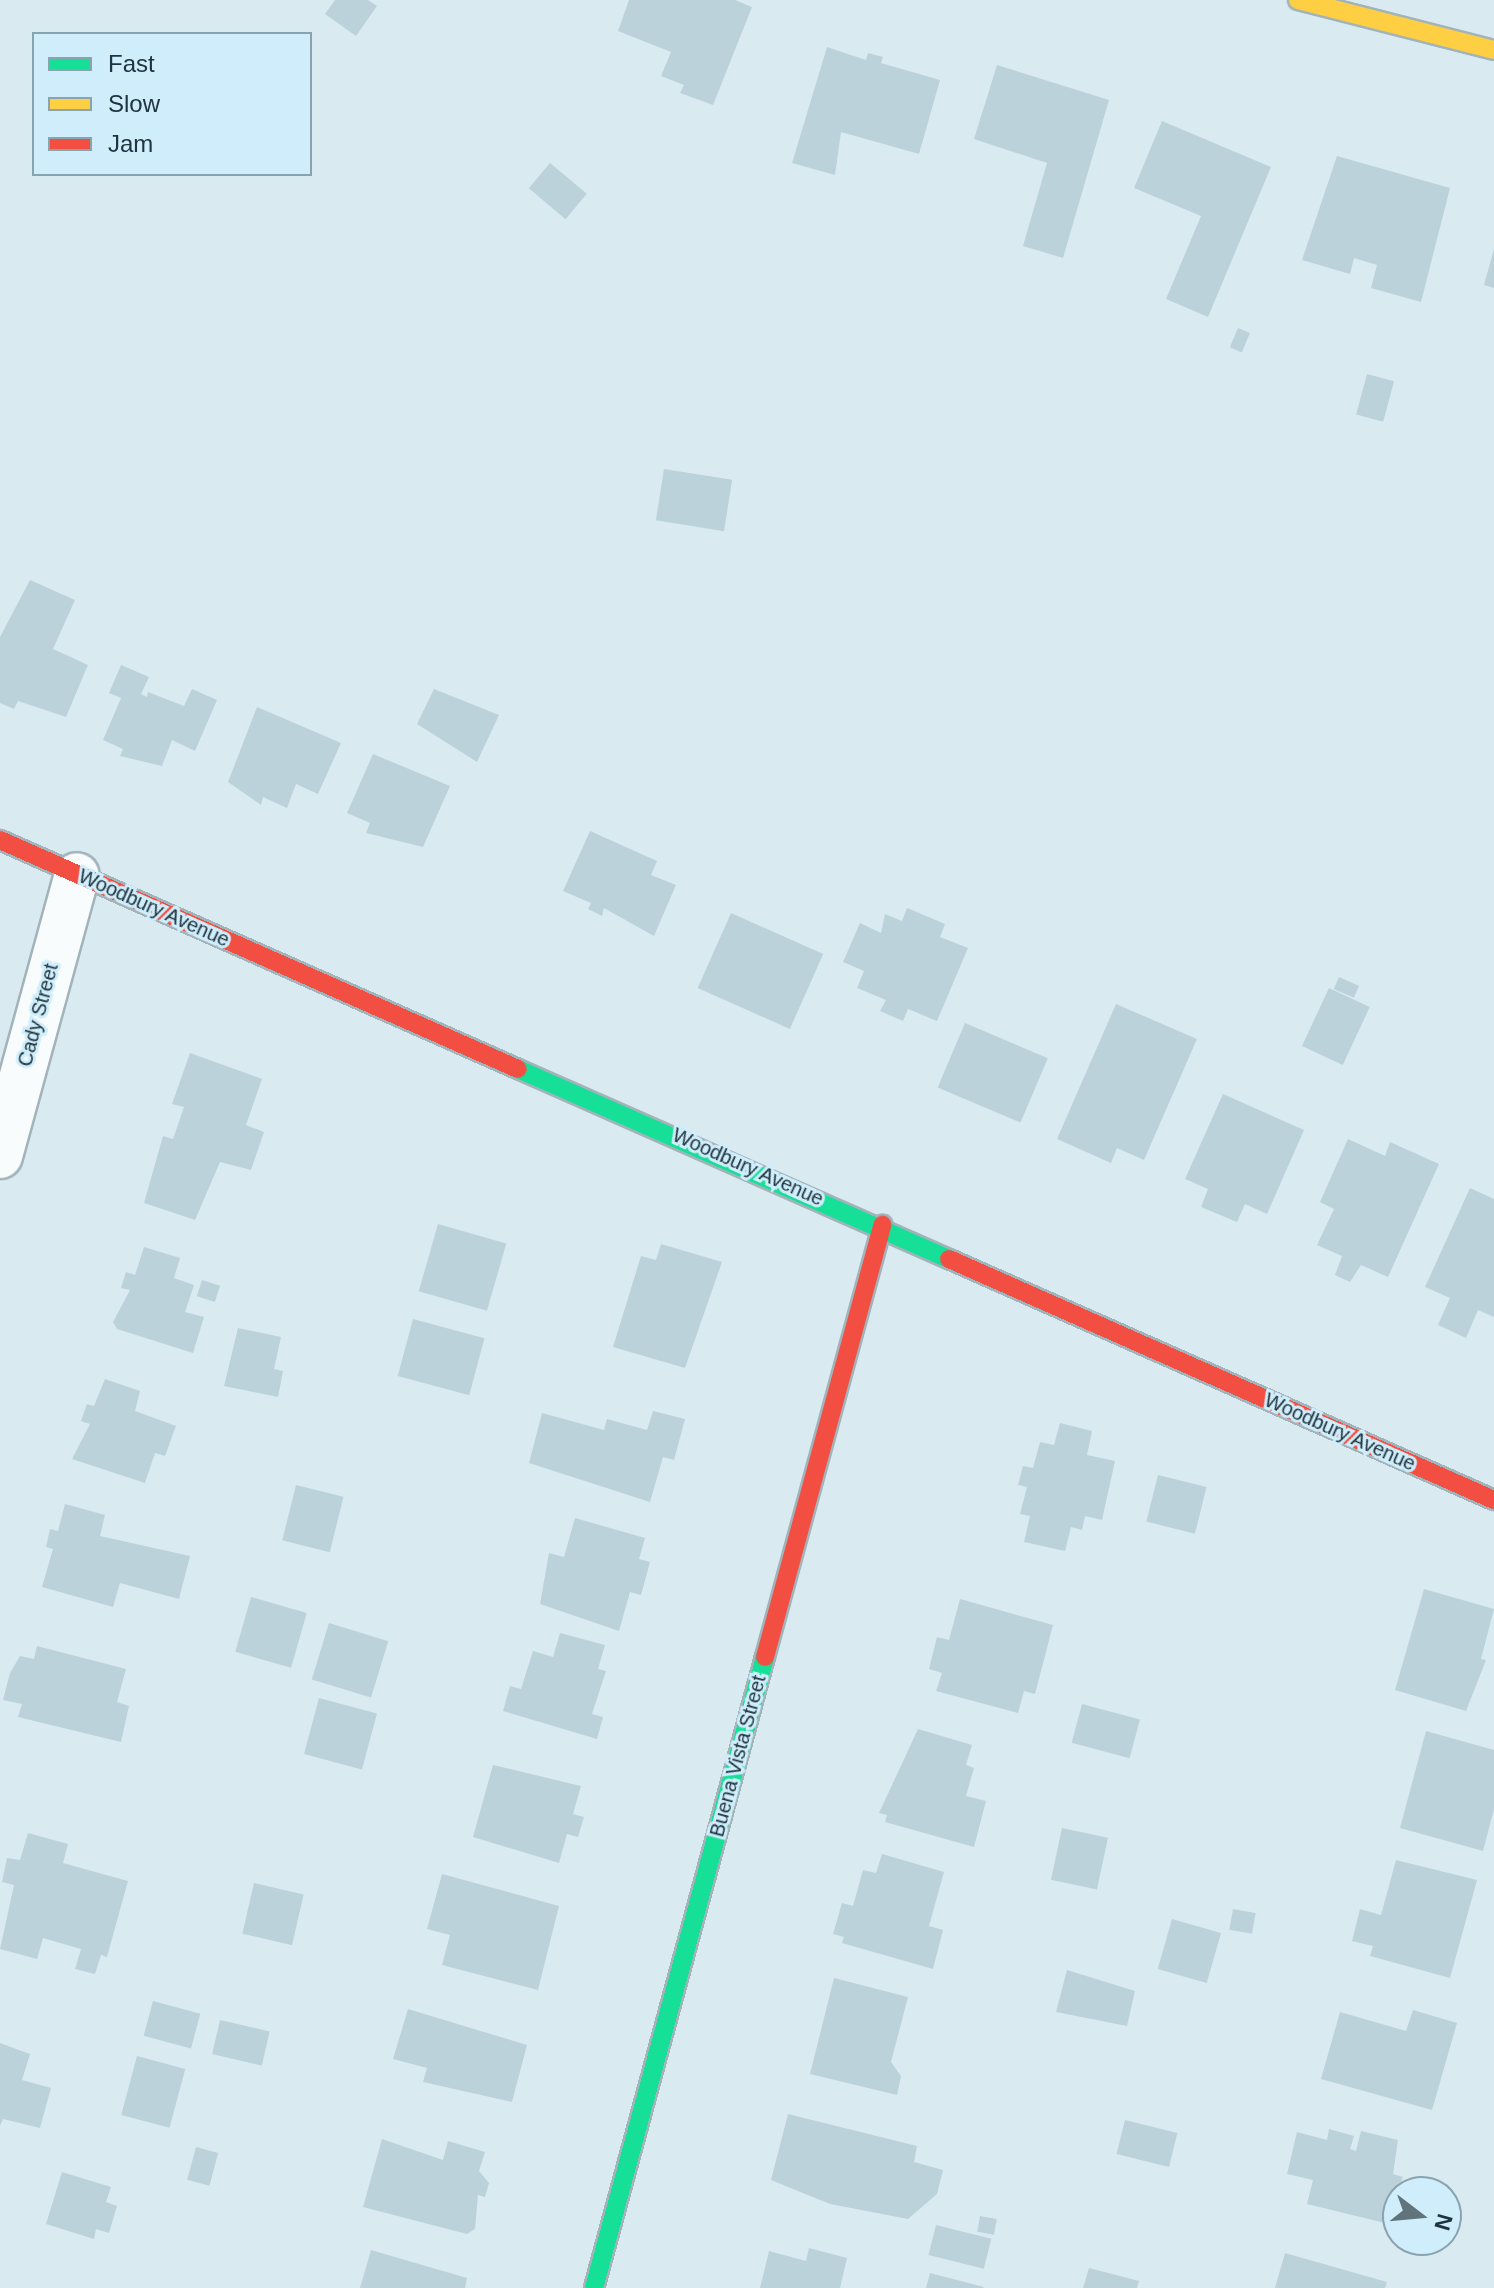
<!DOCTYPE html>
<html>
<head>
<meta charset="utf-8">
<style>
  body { margin:0 }
  #map { position:relative; width:1494px; height:2288px; overflow:hidden; background:#d9eaf1; font-family:Arial,sans-serif }
  div>[style] { position:absolute }
  [style*='--x'] { left:calc(var(--x)*1px); top:calc(var(--y)*1px); width:calc(var(--w)*1px); rotate:calc(var(--a)*1deg) }
  .building>* { inset:0; background:#bcd2db; transform-origin:0 0 }
  .roads { filter:drop-shadow(2px 0 #a2b3ba) drop-shadow(-2px 0 #a2b3ba) drop-shadow(0 2px #a2b3ba) drop-shadow(0 -2px #a2b3ba) }
  .street>* { height:44px; margin:-22px; padding:0 22px; transform-origin:22px; border-radius:22px; background:#f9fcfd }
  .fast>* { height:18px; margin:-9px; padding:0 9px; transform-origin:9px; border-radius:9px; background:#16e098 }
  .slow>* { height:18px; margin:-9px; padding:0 9px; transform-origin:9px; border-radius:9px; background:#ffcf43 }
  .jam>* { height:18px; margin:-9px; padding:0 9px; transform-origin:9px; border-radius:9px; background:#f24e42 }
  span { translate:-50% -50%; white-space:nowrap; text-align:center; line-height:1.15; -webkit-text-stroke:6px #cfedfb; paint-order:stroke }
  .street-label { font-size:20px; color:#20343d }
  .legend { position:absolute; left:32px; top:32px; width:280px; height:144px; box-sizing:border-box; background:#cfedfb; border:2px solid #89a3af; margin:0; padding:10px 14px; list-style:none; font-size:24px; color:#20343d }
  .legend li { display:flex; align-items:center; gap:16px; height:40px }
  .legend b { width:40px; border:2px solid #89a3af }
  .north { position:absolute; left:1382px; top:2176px; width:80px; height:80px; box-sizing:border-box; background:#cfedfb; border:2px solid #89a3af; border-radius:50%; rotate:106deg; font-size:22px; font-weight:700; line-height:32px; text-align:center; color:#20343d }
  .north::after { content:''; display:block; margin:auto; width:28px; height:36px; background:#61747c; clip-path:polygon(50% 0,100% 100%,50% 72%,0 100%) }
</style>
</head>
<body>
<div id="map">
  <div class="building">
    <div style="clip-path:polygon(335px 0,368px 0,377px 6px,356px 36px,325px 14px)"></div>
    <div style="clip-path:polygon(629px 0,735px 0,752px 7px,713px 105px,680px 93px,684px 85px,661px 76px,671px 52px,618px 31px)"></div>
    <div style="clip-path:polygon(827px 47px,866px 60px,868px 53px,883px 57px,881px 63px,940px 80px,919px 154px,841px 132px,835px 175px,792px 163px)"></div>
    <div style="clip-path:polygon(997px 65px,1109px 100px,1063px 258px,1023px 246px,1047px 163px,974px 139px)"></div>
    <div style="clip-path:polygon(1162px 121px,1271px 167px,1208px 317px,1166px 299px,1201px 216px,1134px 188px)"></div>
    <div style="clip-path:polygon(1337px 156px,1450px 188px,1421px 302px,1371px 288px,1377px 265px,1354px 258px,1350px 274px,1302px 260px)"></div>
    <div style="left:550px;top:163px;width:48px;height:33px;rotate:40deg"></div>
    <div style="clip-path:polygon(1494px 249px,1494px 288px,1484px 285px)"></div>
    <div style="left:1238px;top:328px;width:13px;height:21px;rotate:23deg"></div>
    <div style="left:1367px;top:374px;width:28px;height:42px;rotate:15deg"></div>
    <div style="left:664px;top:469px;width:69px;height:52px;rotate:9deg"></div>
    <div style="clip-path:polygon(30px 580px,75px 600px,53px 649px,88px 665px,66px 717px,18px 701px,14px 709px,0 703px,0 637px)"></div>
    <div style="clip-path:polygon(121px 665px,149px 677px,141px 694px,147px 697px,148px 692px,184px 706px,192px 689px,217px 700px,195px 751px,172px 740px,162px 766px,120px 756px,123px 749px,103px 740px,121px 698px,109px 693px)"></div>
    <div style="clip-path:polygon(434px 689px,499px 715px,477px 762px,417px 724px)"></div>
    <div style="clip-path:polygon(257px 707px,341px 743px,318px 794px,296px 784px,287px 808px,263px 797px,261px 805px,228px 782px)"></div>
    <div style="clip-path:polygon(373px 754px,450px 786px,423px 847px,366px 833px,370px 823px,347px 813px)"></div>
    <div style="clip-path:polygon(590px 831px,657px 861px,651px 875px,676px 885px,654px 936px,604px 908px,602px 916px,588px 909px,591px 903px,563px 891px)"></div>
    <div style="clip-path:polygon(907px 908px,945px 924px,940px 937px,968px 948px,937px 1021px,908px 1009px,903px 1021px,880px 1011px,886px 1000px,857px 988px,864px 971px,843px 962px,860px 923px,881px 933px,885px 914px,902px 921px)"></div>
    <div style="left:731px;top:913px;width:101px;height:82px;rotate:24deg"></div>
    <div style="left:1339px;top:977px;width:22px;height:13px;rotate:24deg"></div>
    <div style="left:1329px;top:988px;width:45px;height:64px;rotate:25deg"></div>
    <div style="clip-path:polygon(1116px 1004px,1197px 1039px,1144px 1160px,1117px 1148px,1111px 1163px,1057px 1139px)"></div>
    <div style="left:965px;top:1023px;width:90px;height:70px;rotate:23deg"></div>
    <div style="clip-path:polygon(190px 1053px,262px 1079px,246px 1125px,264px 1132px,251px 1170px,220px 1162px,195px 1220px,144px 1203px,163px 1136px,173px 1139px,184px 1107px,172px 1104px)"></div>
    <div style="clip-path:polygon(1223px 1094px,1304px 1130px,1267px 1214px,1245px 1204px,1237px 1222px,1201px 1207px,1208px 1189px,1185px 1179px)"></div>
    <div style="clip-path:polygon(1348px 1139px,1385px 1156px,1390px 1142px,1439px 1164px,1388px 1277px,1361px 1265px,1350px 1282px,1335px 1275px,1342px 1256px,1317px 1245px,1334px 1209px,1320px 1202px)"></div>
    <div style="clip-path:polygon(1470px 1188px,1494px 1199px,1494px 1317px,1478px 1310px,1466px 1338px,1438px 1325px,1450px 1298px,1425px 1287px)"></div>
    <div style="left:438px;top:1224px;width:71px;height:70px;rotate:16deg"></div>
    <div style="clip-path:polygon(661px 1244px,722px 1262px,685px 1368px,613px 1347px,641px 1256px,656px 1260px)"></div>
    <div style="clip-path:polygon(144px 1247px,180px 1258px,174px 1278px,194px 1285px,185px 1312px,204px 1317px,193px 1353px,117px 1329px,113px 1322px,130px 1290px,121px 1288px,126px 1272px,135px 1275px)"></div>
    <div style="left:202px;top:1280px;width:19px;height:17px;rotate:18deg"></div>
    <div style="left:413px;top:1319px;width:74px;height:59px;rotate:15deg"></div>
    <div style="clip-path:polygon(238px 1328px,281px 1337px,274px 1369px,283px 1371px,278px 1397px,224px 1386px)"></div>
    <div style="clip-path:polygon(105px 1379px,140px 1391px,135px 1411px,176px 1426px,165px 1456px,155px 1453px,145px 1483px,72px 1459px,90px 1424px,81px 1421px,87px 1404px,94px 1406px)"></div>
    <div style="clip-path:polygon(653px 1411px,685px 1419px,674px 1460px,663px 1457px,650px 1502px,529px 1463px,542px 1413px,604px 1430px,607px 1419px,647px 1430px)"></div>
    <div style="clip-path:polygon(1060px 1423px,1092px 1431px,1087px 1455px,1115px 1461px,1102px 1520px,1085px 1516px,1082px 1530px,1071px 1527px,1065px 1551px,1024px 1542px,1030px 1516px,1020px 1514px,1027px 1487px,1018px 1485px,1023px 1466px,1033px 1468px,1040px 1442px,1054px 1445px)"></div>
    <div style="left:1158px;top:1475px;width:50px;height:48px;rotate:14deg"></div>
    <div style="left:296px;top:1485px;width:49px;height:57px;rotate:14deg"></div>
    <div style="clip-path:polygon(65px 1504px,105px 1515px,100px 1536px,190px 1556px,179px 1599px,120px 1583px,113px 1607px,42px 1587px,53px 1549px,46px 1547px,50px 1529px,58px 1531px)"></div>
    <div style="clip-path:polygon(575px 1518px,645px 1538px,639px 1559px,650px 1562px,641px 1595px,630px 1592px,619px 1631px,540px 1604px,549px 1553px,564px 1557px)"></div>
    <div style="clip-path:polygon(1424px 1589px,1494px 1609px,1481px 1659px,1486px 1660px,1466px 1711px,1395px 1690px)"></div>
    <div style="left:251px;top:1597px;width:58px;height:57px;rotate:16deg"></div>
    <div style="clip-path:polygon(960px 1599px,1053px 1625px,1035px 1694px,1024px 1691px,1018px 1713px,936px 1691px,942px 1673px,929px 1669px,937px 1637px,949px 1640px)"></div>
    <div style="left:329px;top:1623px;width:62px;height:59px;rotate:17deg"></div>
    <div style="clip-path:polygon(560px 1633px,605px 1645px,598px 1669px,606px 1671px,592px 1714px,603px 1717px,597px 1739px,503px 1711px,510px 1686px,521px 1689px,533px 1651px,553px 1657px)"></div>
    <div style="clip-path:polygon(37px 1646px,126px 1669px,117px 1702px,129px 1706px,121px 1742px,18px 1717px,22px 1704px,3px 1700px,10px 1673px,20px 1656px,34px 1659px)"></div>
    <div style="left:319px;top:1698px;width:60px;height:58px;rotate:15deg"></div>
    <div style="left:1082px;top:1704px;width:60px;height:40px;rotate:15deg"></div>
    <div style="clip-path:polygon(918px 1729px,972px 1745px,966px 1765px,974px 1768px,966px 1796px,986px 1801px,974px 1847px,885px 1822px,887px 1815px,879px 1813px)"></div>
    <div style="clip-path:polygon(1426px 1731px,1494px 1750px,1494px 1809px,1483px 1851px,1400px 1828px)"></div>
    <div style="clip-path:polygon(493px 1765px,581px 1786px,573px 1814px,584px 1817px,578px 1837px,567px 1834px,559px 1863px,473px 1837px)"></div>
    <div style="left:1062px;top:1828px;width:47px;height:53px;rotate:12deg"></div>
    <div style="clip-path:polygon(28px 1833px,68px 1844px,63px 1863px,128px 1881px,107px 1957px,101px 1955px,95px 1974px,75px 1969px,81px 1949px,43px 1938px,37px 1959px,0 1949px,14px 1885px,2px 1882px,7px 1858px,20px 1860px)"></div>
    <div style="clip-path:polygon(882px 1854px,944px 1872px,929px 1926px,943px 1930px,933px 1969px,842px 1943px,844px 1937px,833px 1934px,842px 1903px,853px 1906px,863px 1870px,876px 1873px)"></div>
    <div style="clip-path:polygon(1396px 1860px,1477px 1880px,1450px 1978px,1370px 1956px,1373px 1946px,1352px 1941px,1360px 1909px,1381px 1915px)"></div>
    <div style="clip-path:polygon(442px 1874px,559px 1906px,538px 1990px,442px 1965px,450px 1935px,427px 1929px)"></div>
    <div style="left:254px;top:1883px;width:51px;height:52px;rotate:13deg"></div>
    <div style="left:1233px;top:1909px;width:23px;height:21px;rotate:10deg"></div>
    <div style="left:1172px;top:1919px;width:51px;height:52px;rotate:16deg"></div>
    <div style="clip-path:polygon(1067px 1970px,1135px 1991px,1127px 2026px,1056px 2012px)"></div>
    <div style="clip-path:polygon(834px 1978px,908px 1997px,891px 2062px,901px 2076px,897px 2095px,810px 2074px)"></div>
    <div style="left:153px;top:2001px;width:49px;height:36px;rotate:15deg"></div>
    <div style="clip-path:polygon(408px 2009px,527px 2045px,512px 2102px,423px 2082px,427px 2068px,393px 2059px)"></div>
    <div style="clip-path:polygon(1413px 2010px,1457px 2023px,1432px 2110px,1321px 2079px,1340px 2012px,1406px 2031px)"></div>
    <div style="left:220px;top:2020px;width:51px;height:35px;rotate:13deg"></div>
    <div style="clip-path:polygon(0 2043px,30px 2054px,22px 2080px,51px 2088px,40px 2128px,3px 2119px,0 2126px)"></div>
    <div style="left:137px;top:2056px;width:50px;height:61px;rotate:15deg"></div>
    <div style="clip-path:polygon(788px 2114px,917px 2146px,914px 2162px,943px 2170px,937px 2194px,908px 2219px,830px 2204px,771px 2180px)"></div>
    <div style="left:1125px;top:2120px;width:54px;height:35px;rotate:14deg"></div>
    <div style="clip-path:polygon(1329px 2129px,1354px 2136px,1350px 2149px,1356px 2151px,1361px 2131px,1398px 2140px,1393px 2174px,1403px 2177px,1385px 2223px,1307px 2204px,1313px 2180px,1287px 2174px,1297px 2132px,1327px 2140px)"></div>
    <div style="clip-path:polygon(382px 2139px,443px 2160px,448px 2141px,485px 2152px,479px 2171px,489px 2183px,485px 2197px,478px 2195px,475px 2229px,467px 2234px,363px 2207px)"></div>
    <div style="left:196px;top:2147px;width:23px;height:34px;rotate:15deg"></div>
    <div style="clip-path:polygon(62px 2172px,111px 2187px,106px 2202px,117px 2206px,109px 2233px,96px 2229px,94px 2239px,46px 2224px)"></div>
    <div style="left:980px;top:2216px;width:17px;height:16px;rotate:10deg"></div>
    <div style="left:936px;top:2225px;width:57px;height:31px;rotate:14deg"></div>
    <div style="clip-path:polygon(809px 2248px,847px 2258px,840px 2288px,760px 2288px,769px 2251px,806px 2261px)"></div>
    <div style="clip-path:polygon(371px 2250px,467px 2278px,465px 2288px,360px 2288px)"></div>
    <div style="clip-path:polygon(1285px 2253px,1387px 2282px,1385px 2288px,1275px 2288px)"></div>
    <div style="clip-path:polygon(1089px 2268px,1139px 2281px,1137px 2288px,1083px 2288px)"></div>
    <div style="clip-path:polygon(930px 2273px,984px 2287px,983px 2288px,926px 2288px)"></div>
  </div>
  <div class="roads">
    <div class="street">
      <div style="--x:0;--y:1156;--w:291;--a:-74.7"></div>
    </div>
    <div class="fast">
      <div style="--x:518;--y:1069;--w:471;--a:23.8"></div>
      <div style="--x:594;--y:2288;--w:654;--a:-74.84"></div>
    </div>
    <div class="slow">
      <div style="--x:1298;--y:0;--w:202;--a:14.3"></div>
    </div>
    <div class="jam">
      <div style="--x:0;--y:840;--w:566;--a:23.85"></div>
      <div style="--x:949;--y:1259;--w:596;--a:23.86"></div>
      <div style="--x:765;--y:1657;--w:448;--a:-74.8"></div>
    </div>
  </div>
  <div class="street-label">
    <span style="left:154px;top:908px;rotate:24deg">Woodbury Avenue</span>
    <span style="left:38px;top:1015px;rotate:-75deg">Cady Street</span>
    <span style="left:748px;top:1167px;rotate:24deg">Woodbury Avenue</span>
    <span style="left:1340px;top:1432px;rotate:24deg">Woodbury Avenue</span>
    <span style="left:738px;top:1756px;rotate:-75deg">Buena Vista Street</span>
  </div>
  <ul class="legend">
  <li><b style="height:10px;background:#16e098"></b>Fast</li>
  <li><b style="height:10px;background:#ffcf43"></b>Slow</li>
  <li><b style="height:10px;background:#f24e42"></b>Jam</li>
  </ul>
  <div class="north">N</div>
</div>
</body>
</html>
